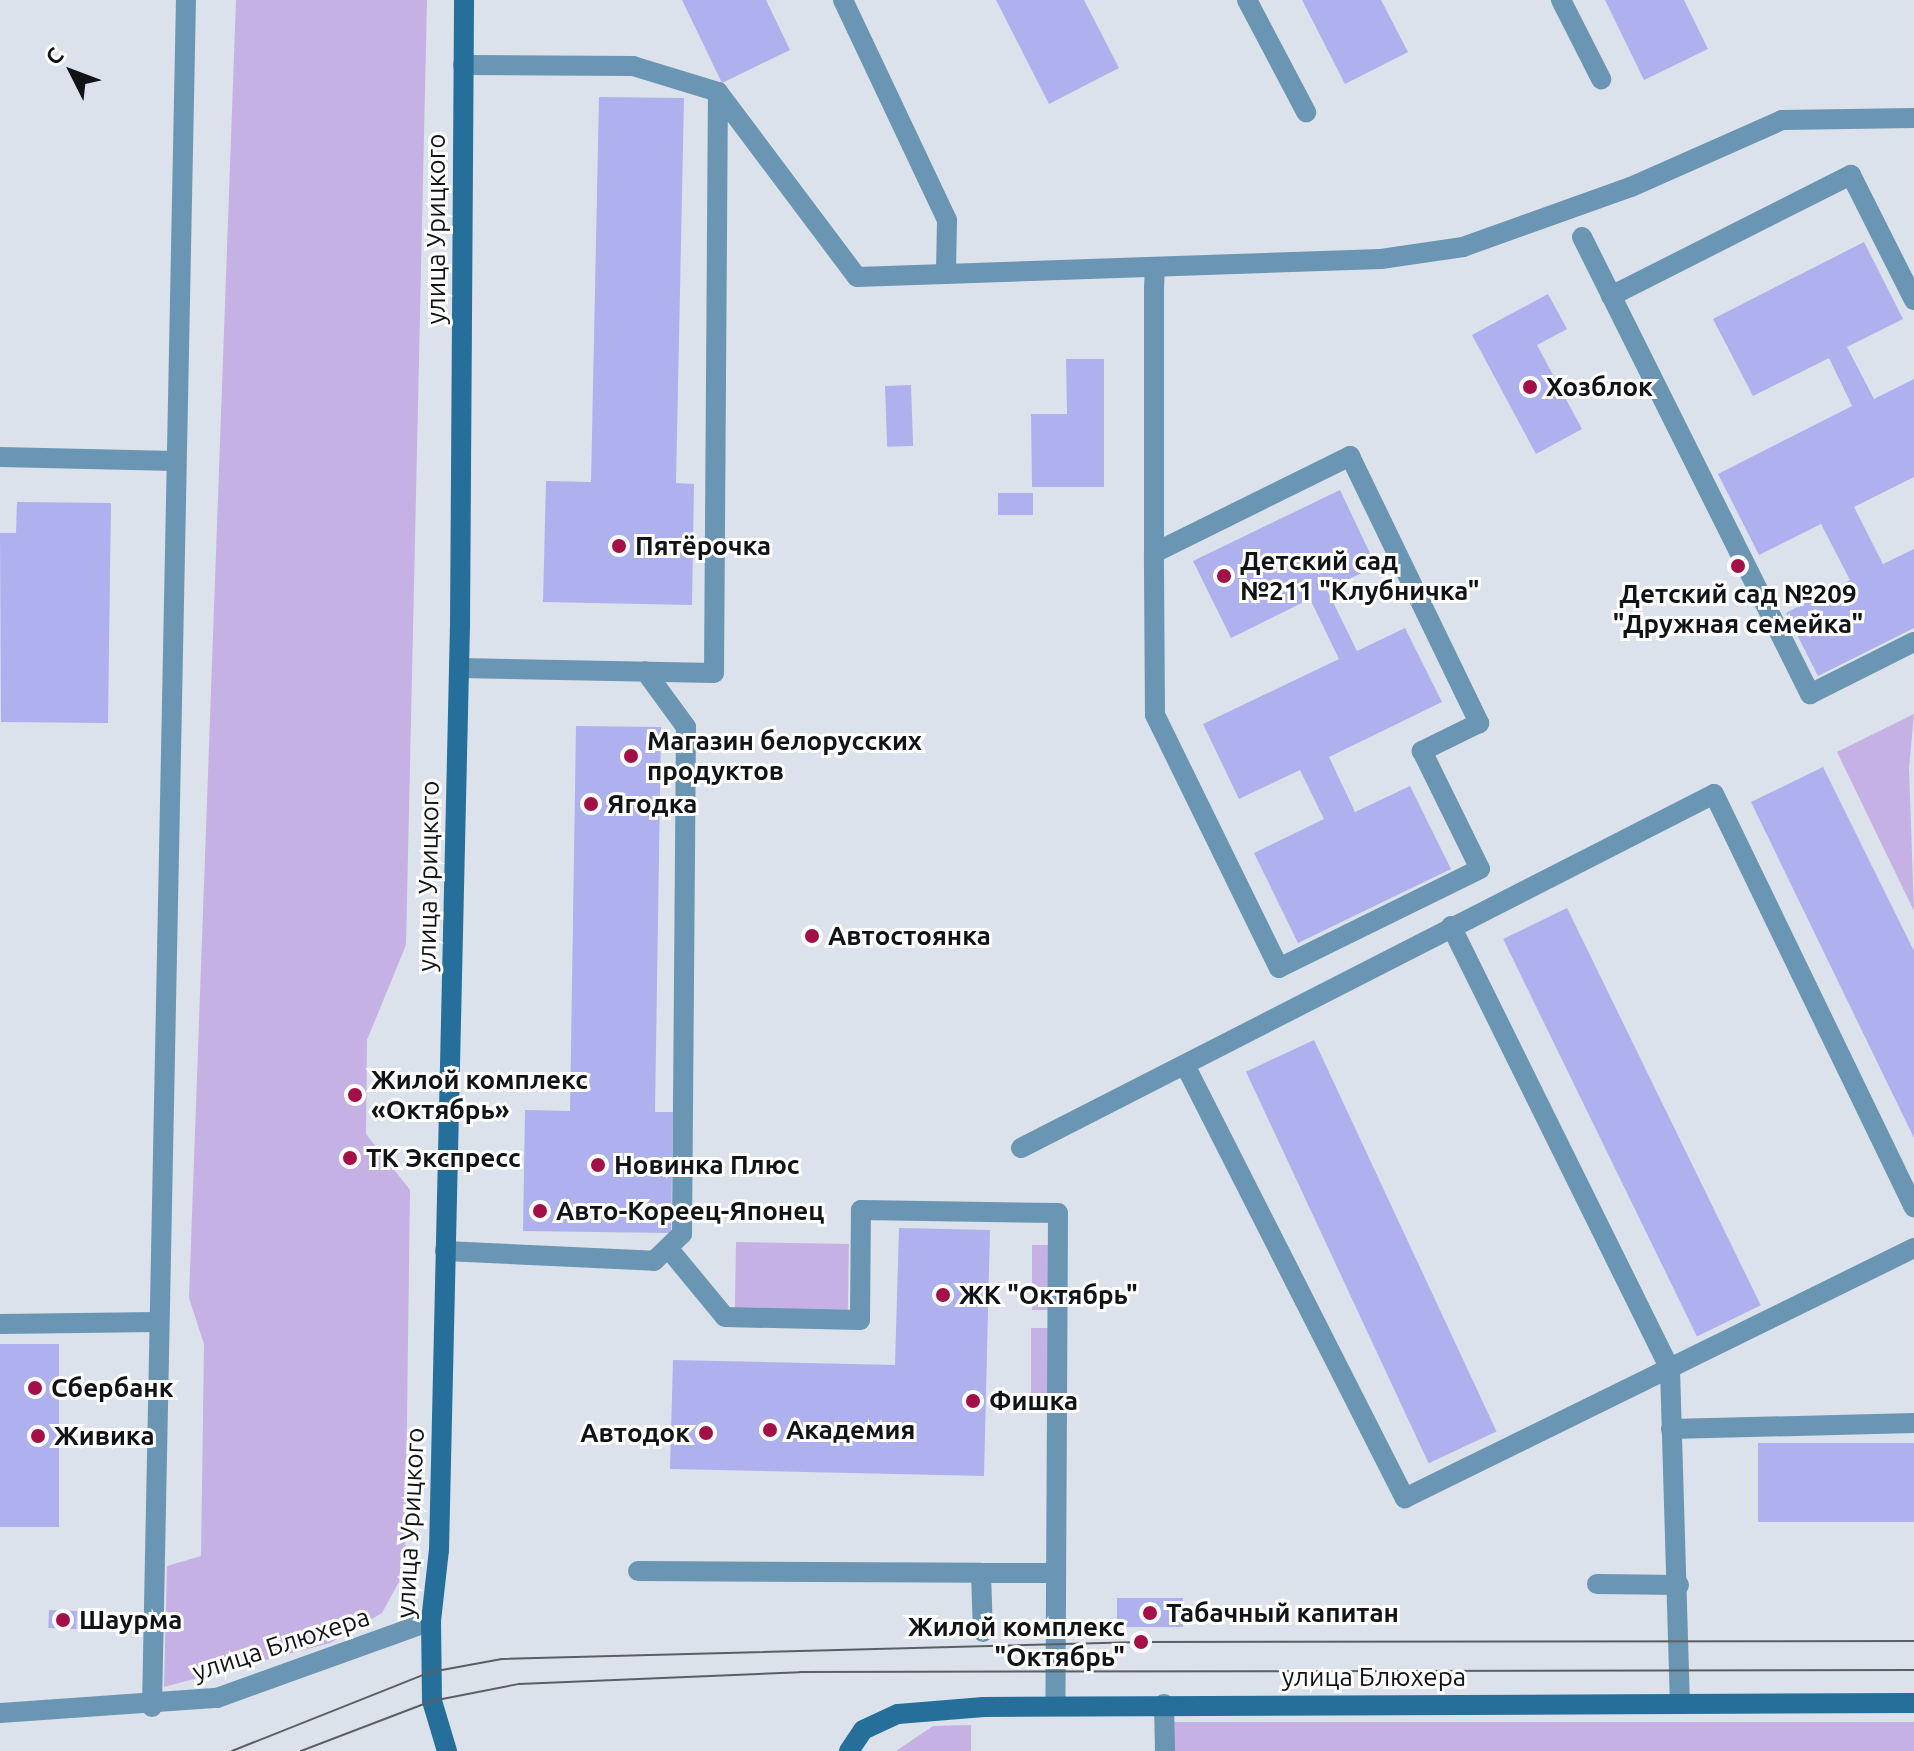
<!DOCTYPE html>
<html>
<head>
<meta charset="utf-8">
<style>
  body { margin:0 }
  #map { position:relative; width:1914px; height:1751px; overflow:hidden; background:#dce2ec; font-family:Ubuntu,sans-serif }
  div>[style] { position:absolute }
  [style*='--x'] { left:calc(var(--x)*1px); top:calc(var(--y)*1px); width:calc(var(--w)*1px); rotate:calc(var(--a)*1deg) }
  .green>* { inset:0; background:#c6b1e4; transform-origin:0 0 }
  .building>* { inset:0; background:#aeb1ed; transform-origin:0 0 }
  .lane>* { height:20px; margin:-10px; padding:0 10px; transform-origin:10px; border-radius:10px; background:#6a95b3 }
  .street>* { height:20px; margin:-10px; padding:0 10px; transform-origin:10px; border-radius:10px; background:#6a95b3 }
  .secondary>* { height:20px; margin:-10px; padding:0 10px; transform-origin:10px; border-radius:10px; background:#266f9b }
  .tram>* { height:2px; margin:-1px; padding:0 1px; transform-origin:1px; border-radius:1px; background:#5b5f65 }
  .dots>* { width:22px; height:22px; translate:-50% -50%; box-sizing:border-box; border:4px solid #fff; border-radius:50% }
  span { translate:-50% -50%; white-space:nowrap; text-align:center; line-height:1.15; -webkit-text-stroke:6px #fff; paint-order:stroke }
  .street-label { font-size:26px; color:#111317 }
  .poi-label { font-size:26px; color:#111317; font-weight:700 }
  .left { translate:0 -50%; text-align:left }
  .right { translate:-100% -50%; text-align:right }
  .north { position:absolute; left:32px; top:32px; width:80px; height:80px; -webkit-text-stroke:6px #fff; paint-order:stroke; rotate:312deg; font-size:22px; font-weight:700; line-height:32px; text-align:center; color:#111317 }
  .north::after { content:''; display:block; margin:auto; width:28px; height:36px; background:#111317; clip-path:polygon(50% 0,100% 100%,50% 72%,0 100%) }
</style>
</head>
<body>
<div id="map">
  <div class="green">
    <div style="clip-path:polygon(236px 0,427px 0,406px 945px,367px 1040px,366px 1134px,410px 1190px,405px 1571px,382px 1613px,330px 1643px,164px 1687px,167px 1566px,201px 1556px,204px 1344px,189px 1298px)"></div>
    <div style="clip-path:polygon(1914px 714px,1909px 768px,1914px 911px,1837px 752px)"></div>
    <div style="left:736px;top:1242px;width:113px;height:69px;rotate:1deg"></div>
    <div style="left:1032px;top:1245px;width:18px;height:65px"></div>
    <div style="left:1031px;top:1328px;width:20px;height:72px"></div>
    <div style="left:1914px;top:1722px;width:29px;height:750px;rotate:90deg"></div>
    <div style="clip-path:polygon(971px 1725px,971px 1751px,896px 1751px,933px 1726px)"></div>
  </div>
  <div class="building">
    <div style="clip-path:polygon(682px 0,766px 0,790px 50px,722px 83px)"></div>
    <div style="clip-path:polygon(996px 0,1084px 0,1119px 68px,1049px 104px)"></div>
    <div style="clip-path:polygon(1302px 0,1381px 0,1408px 52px,1345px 84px)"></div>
    <div style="clip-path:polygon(1605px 0,1684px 0,1708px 49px,1644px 80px)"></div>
    <div style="clip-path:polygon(599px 97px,684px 98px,676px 483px,694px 484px,692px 605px,543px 602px,546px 481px,591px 482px)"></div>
    <div style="clip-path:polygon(1864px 242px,1903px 319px,1847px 347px,1874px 399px,1914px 379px,1914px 477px,1854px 507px,1883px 564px,1914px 549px,1914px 628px,1818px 676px,1786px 613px,1850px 580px,1821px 524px,1759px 555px,1718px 474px,1852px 406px,1829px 358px,1753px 396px,1713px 319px)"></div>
    <div style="clip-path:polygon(1548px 294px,1567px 329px,1537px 345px,1582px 429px,1536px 454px,1472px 335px)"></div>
    <div style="clip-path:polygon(1066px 359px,1104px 359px,1104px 487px,1032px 487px,1031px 414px,1067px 414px)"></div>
    <div style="left:911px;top:385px;width:61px;height:26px;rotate:88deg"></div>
    <div style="clip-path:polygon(1340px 490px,1376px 566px,1327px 590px,1357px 651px,1405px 628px,1442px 702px,1329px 757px,1355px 812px,1410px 786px,1451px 869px,1298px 943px,1254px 853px,1324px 819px,1300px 770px,1239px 799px,1203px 724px,1339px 659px,1310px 599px,1231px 638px,1193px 561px)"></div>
    <div style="left:998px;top:493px;width:35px;height:22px"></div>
    <div style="clip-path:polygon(17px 502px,111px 503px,108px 723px,1px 722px,0 533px,16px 533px)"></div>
    <div style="clip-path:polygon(576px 726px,661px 727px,655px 1112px,673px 1112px,671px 1233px,523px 1231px,525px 1110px,570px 1111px)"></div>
    <div style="clip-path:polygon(1823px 767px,1914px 951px,1914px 1138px,1751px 802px)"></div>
    <div style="left:1567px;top:908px;width:442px;height:71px;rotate:64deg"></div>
    <div style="left:1314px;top:1040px;width:432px;height:75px;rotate:65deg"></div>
    <div style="clip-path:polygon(899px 1228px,990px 1230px,984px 1476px,670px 1469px,673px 1360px,895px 1365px)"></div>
    <div style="left:0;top:1344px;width:59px;height:183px"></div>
    <div style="left:1758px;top:1443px;width:156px;height:79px"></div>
    <div style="left:1117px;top:1598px;width:66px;height:29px"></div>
    <div style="left:49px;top:1610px;width:28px;height:18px;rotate:2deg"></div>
  </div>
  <div class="lane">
    <div style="--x:843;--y:0;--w:243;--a:64.7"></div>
    <div style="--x:947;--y:220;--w:54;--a:91.1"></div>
    <div style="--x:1247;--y:0;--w:127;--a:62.2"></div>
    <div style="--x:1561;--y:0;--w:89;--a:63.1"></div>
    <div style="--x:463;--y:65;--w:170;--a:0.3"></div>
    <div style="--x:633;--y:66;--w:89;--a:17"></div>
    <div style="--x:718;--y:92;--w:231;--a:53.1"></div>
    <div style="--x:857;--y:277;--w:524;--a:-1.97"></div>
    <div style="--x:1381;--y:259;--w:83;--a:-8.3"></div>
    <div style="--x:1463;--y:247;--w:178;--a:-19.7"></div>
    <div style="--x:1631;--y:187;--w:165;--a:-23.9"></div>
    <div style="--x:1782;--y:120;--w:132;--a:-0.9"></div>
    <div style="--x:1582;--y:237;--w:511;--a:63.49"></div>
    <div style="--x:1810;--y:694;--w:116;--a:-26.6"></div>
    <div style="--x:1611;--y:296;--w:269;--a:-26.8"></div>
    <div style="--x:1851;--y:175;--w:140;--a:63.3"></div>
    <div style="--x:1154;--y:553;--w:219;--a:-26.3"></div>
    <div style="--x:1350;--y:456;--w:297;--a:64.2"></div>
    <div style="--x:1479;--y:723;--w:64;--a:153.8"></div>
    <div style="--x:1422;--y:751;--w:131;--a:63.8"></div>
    <div style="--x:1480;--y:869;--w:224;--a:153.8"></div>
    <div style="--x:1279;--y:968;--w:282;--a:-116.1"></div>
    <div style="--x:1155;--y:715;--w:162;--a:-90.4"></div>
    <div style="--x:1154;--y:553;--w:263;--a:-90"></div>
    <div style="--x:1154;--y:290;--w:23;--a:-88"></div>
    <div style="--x:459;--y:668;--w:255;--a:1.1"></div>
    <div style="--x:714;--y:673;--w:581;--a:-89.61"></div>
    <div style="--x:1451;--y:926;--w:494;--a:63.7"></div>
    <div style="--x:1670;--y:1369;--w:332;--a:88.3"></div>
    <div style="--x:1185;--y:1065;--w:486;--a:63.1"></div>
    <div style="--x:1405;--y:1498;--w:567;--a:-26.16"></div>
    <div style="--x:1021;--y:1148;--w:778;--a:-27.06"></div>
    <div style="--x:1714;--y:794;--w:459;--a:64.2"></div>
    <div style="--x:668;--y:1248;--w:89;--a:50.4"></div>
    <div style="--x:725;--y:1317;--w:135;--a:1.3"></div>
    <div style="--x:860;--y:1320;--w:110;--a:-89.5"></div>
    <div style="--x:861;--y:1210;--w:197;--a:0.9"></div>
    <div style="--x:1058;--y:1213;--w:493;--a:90.3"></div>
    <div style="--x:445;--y:1251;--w:209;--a:2.7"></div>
    <div style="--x:654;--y:1261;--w:39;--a:-44"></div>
    <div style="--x:682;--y:1234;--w:507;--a:-89.55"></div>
    <div style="--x:686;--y:727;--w:69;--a:-126.2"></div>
    <div style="--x:0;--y:1324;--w:157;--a:-0.7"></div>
    <div style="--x:1671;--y:1429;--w:243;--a:-1.4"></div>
    <div style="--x:638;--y:1571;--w:343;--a:0.3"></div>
    <div style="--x:981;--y:1573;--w:59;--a:88.1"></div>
    <div style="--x:981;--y:1573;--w:75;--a:0"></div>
    <div style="--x:1597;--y:1584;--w:82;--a:0.7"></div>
    <div style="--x:1164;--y:1704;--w:47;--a:88.8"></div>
    <div style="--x:152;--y:1707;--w:1707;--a:-88.86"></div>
  </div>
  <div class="street">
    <div style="--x:0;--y:457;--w:175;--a:1.3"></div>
    <div style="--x:0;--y:1713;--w:218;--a:-4"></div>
    <div style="--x:217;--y:1698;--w:227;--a:-19.8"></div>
  </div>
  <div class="secondary">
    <div style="--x:447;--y:1751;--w:52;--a:-106.7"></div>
    <div style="--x:432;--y:1701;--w:80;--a:-90.7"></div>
    <div style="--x:431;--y:1621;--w:71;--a:-83.6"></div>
    <div style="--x:439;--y:1550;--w:923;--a:-88.7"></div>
    <div style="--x:460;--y:627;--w:627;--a:-89.63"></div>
    <div style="--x:849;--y:1751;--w:25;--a:-56"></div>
    <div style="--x:863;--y:1730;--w:38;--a:-25"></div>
    <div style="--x:898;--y:1714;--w:86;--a:-4.7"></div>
    <div style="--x:984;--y:1707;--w:930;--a:-0.25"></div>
  </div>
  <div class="tram">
    <div style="--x:232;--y:1751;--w:214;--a:-21.7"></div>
    <div style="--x:431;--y:1672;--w:72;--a:-10.4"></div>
    <div style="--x:502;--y:1659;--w:639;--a:-1.52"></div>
    <div style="--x:1141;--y:1642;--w:773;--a:-0.07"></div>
    <div style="--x:301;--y:1751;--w:140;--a:-20.9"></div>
    <div style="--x:432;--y:1701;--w:89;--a:-11.1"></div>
    <div style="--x:519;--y:1684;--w:281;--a:-2.4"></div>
    <div style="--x:800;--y:1672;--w:1114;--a:-0.1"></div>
  </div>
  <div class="dots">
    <div style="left:1530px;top:387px;background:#a50f48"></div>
    <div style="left:619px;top:546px;background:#a50f48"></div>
    <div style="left:1738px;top:566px;background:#a50f48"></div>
    <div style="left:1224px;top:576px;background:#a50f48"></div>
    <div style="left:631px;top:756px;background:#a50f48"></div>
    <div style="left:591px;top:804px;background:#a50f48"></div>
    <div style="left:812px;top:936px;background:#a50f48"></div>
    <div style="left:355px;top:1095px;background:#a50f48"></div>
    <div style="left:350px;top:1158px;background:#a50f48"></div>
    <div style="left:598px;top:1165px;background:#a50f48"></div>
    <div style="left:540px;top:1211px;background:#a50f48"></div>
    <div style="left:943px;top:1295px;background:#a50f48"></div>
    <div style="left:35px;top:1388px;background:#a50f48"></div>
    <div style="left:973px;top:1401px;background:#a50f48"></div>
    <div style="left:770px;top:1430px;background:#a50f48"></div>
    <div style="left:706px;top:1433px;background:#a50f48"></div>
    <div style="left:38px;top:1436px;background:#a50f48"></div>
    <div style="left:1150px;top:1613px;background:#a50f48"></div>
    <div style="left:63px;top:1620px;background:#a50f48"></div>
    <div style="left:1141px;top:1642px;background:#a50f48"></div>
  </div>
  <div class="street-label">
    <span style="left:436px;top:229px;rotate:-90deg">улица Урицкого</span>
    <span style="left:428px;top:876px;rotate:-89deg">улица Урицкого</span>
    <span style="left:410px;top:1523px;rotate:-87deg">улица Урицкого</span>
    <span style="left:281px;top:1644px;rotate:-18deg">улица Блюхера</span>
    <span style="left:1374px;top:1677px">улица Блюхера</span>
  </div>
  <div class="poi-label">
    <span class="left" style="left:1546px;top:387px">Хозблок</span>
    <span class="left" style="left:635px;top:546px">Пятёрочка</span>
    <span class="left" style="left:1240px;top:576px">Детский сад<br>№211 "Клубничка"</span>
    <span style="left:1738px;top:609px">Детский сад №209<br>"Дружная семейка"</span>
    <span class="left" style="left:647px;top:756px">Магазин белорусских<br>продуктов</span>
    <span class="left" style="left:607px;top:804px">Ягодка</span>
    <span class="left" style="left:828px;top:936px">Автостоянка</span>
    <span class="left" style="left:371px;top:1095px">Жилой комплекс<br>«Октябрь»</span>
    <span class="left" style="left:366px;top:1158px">ТК Экспресс</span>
    <span class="left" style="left:614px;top:1165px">Новинка Плюс</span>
    <span class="left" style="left:556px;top:1211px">Авто-Кореец-Японец</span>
    <span class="left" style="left:959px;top:1295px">ЖК "Октябрь"</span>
    <span class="left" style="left:51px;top:1388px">Сбербанк</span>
    <span class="left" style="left:989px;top:1401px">Фишка</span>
    <span class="left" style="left:786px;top:1430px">Академия</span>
    <span class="right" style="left:690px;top:1433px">Автодок</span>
    <span class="left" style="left:54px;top:1436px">Живика</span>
    <span class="left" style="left:1166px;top:1613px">Табачный капитан</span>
    <span class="left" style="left:79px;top:1620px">Шаурма</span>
    <span class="right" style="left:1125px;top:1642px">Жилой комплекс<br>"Октябрь"</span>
  </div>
  <div class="north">С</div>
</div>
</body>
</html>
